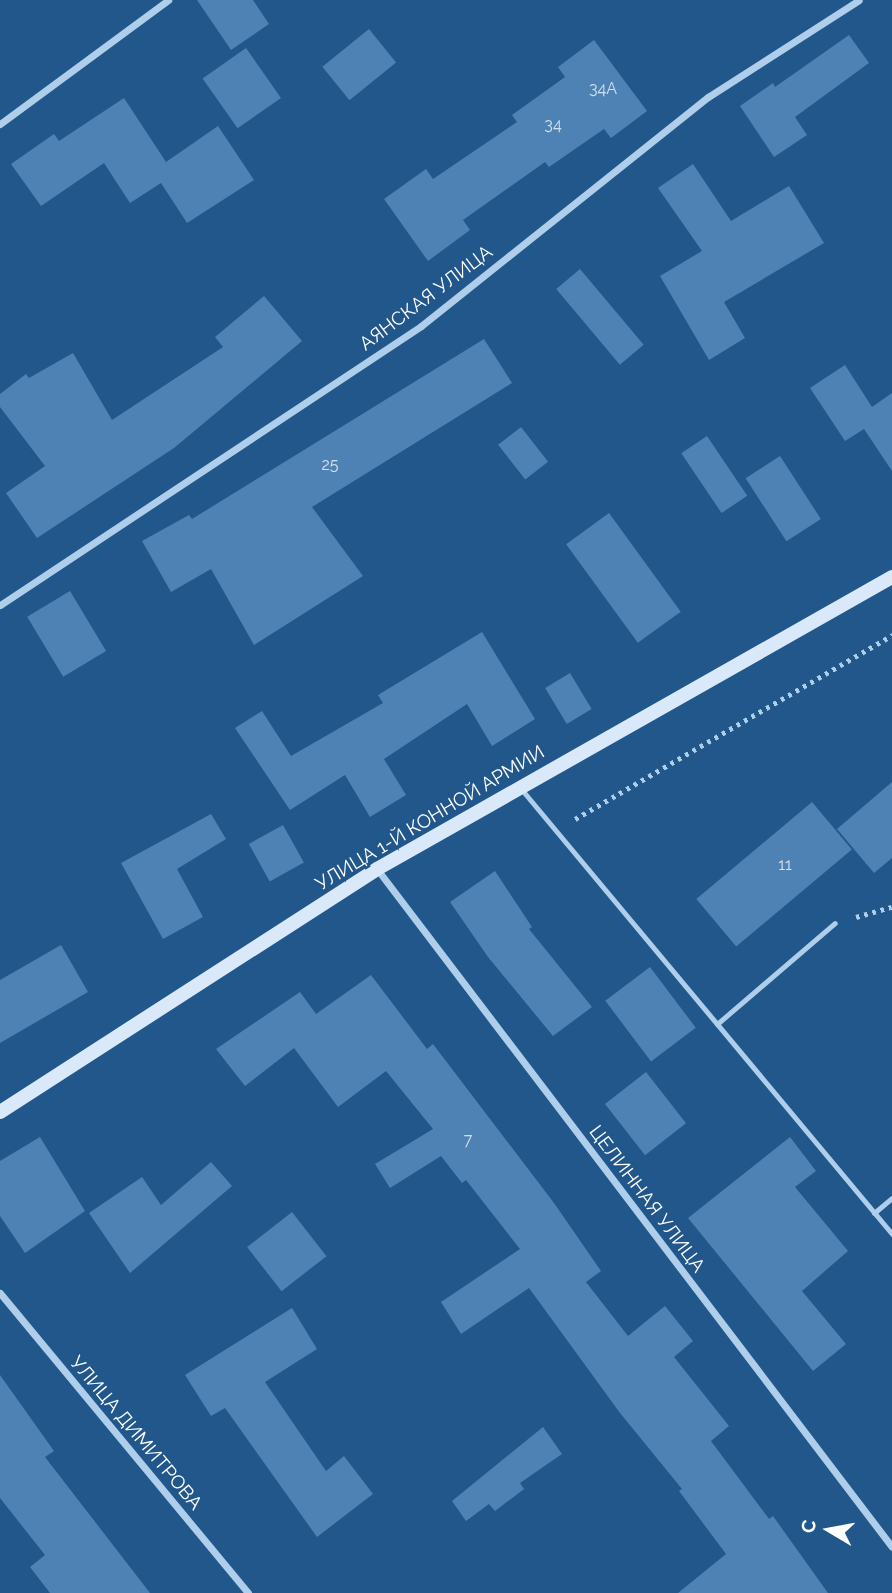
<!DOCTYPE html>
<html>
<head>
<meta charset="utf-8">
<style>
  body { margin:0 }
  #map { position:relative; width:892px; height:1593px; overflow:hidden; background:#21578b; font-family:Raleway,sans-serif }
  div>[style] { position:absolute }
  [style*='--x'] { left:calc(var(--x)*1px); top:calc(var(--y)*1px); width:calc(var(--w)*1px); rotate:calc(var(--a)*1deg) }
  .building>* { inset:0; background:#4e82b4; transform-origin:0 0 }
  .path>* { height:4.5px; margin-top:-2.25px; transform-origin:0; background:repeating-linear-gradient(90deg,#aeceeb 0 3.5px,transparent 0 8.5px) }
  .lane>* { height:5px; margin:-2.5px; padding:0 2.5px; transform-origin:2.5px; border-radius:2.5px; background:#aeceeb }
  .street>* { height:7px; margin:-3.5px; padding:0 3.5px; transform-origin:3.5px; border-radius:3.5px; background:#aeceeb }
  .secondary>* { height:14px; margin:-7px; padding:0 7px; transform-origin:7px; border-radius:7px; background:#dae9f9 }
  span { translate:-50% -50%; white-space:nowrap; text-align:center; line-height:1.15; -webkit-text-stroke:5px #21578b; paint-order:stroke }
  .number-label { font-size:16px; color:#d3e0ec }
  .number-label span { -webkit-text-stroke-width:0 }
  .street-label { font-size:19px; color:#fff }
  .north { position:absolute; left:794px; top:1495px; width:70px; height:70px; -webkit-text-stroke:5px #21578b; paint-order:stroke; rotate:280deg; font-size:19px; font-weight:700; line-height:28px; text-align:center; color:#fff }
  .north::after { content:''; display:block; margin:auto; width:24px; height:32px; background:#fff; clip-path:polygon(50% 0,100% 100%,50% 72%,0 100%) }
</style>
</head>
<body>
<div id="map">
  <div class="building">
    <div style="clip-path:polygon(197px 0,253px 0,269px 24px,231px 50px)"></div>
    <div style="left:369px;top:29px;width:43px;height:60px;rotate:51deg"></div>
    <div style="clip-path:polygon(849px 35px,869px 63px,795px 117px,807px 135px,774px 157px,740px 106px,773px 83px,775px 87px)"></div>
    <div style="clip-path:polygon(594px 40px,647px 111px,611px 138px,604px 129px,549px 167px,545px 162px,463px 220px,470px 230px,428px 261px,384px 199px,426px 169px,433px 179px,517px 122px,512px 115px,565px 77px,558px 67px)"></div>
    <div style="left:246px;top:48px;width:61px;height:53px;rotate:55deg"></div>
    <div style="clip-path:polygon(124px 98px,166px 162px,218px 126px,254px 180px,187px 223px,161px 183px,130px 203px,104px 163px,41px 206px,11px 164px,54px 134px,59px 141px)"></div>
    <div style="clip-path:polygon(693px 164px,731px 221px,789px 186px,824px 243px,724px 302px,745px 338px,709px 360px,660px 276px,702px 251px,658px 188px)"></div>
    <div style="left:580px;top:269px;width:99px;height:31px;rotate:50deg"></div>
    <div style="clip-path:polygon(264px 296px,302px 341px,174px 448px,37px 538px,6px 493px,45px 466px,0 407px,0 394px,26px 374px,29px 378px,73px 353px,112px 420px,223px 347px,215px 337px)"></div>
    <div style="clip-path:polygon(484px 339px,512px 383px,312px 507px,363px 576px,254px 645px,211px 569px,171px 592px,142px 541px,189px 515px,192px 519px)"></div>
    <div style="clip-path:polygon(845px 365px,872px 407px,892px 393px,892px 471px,864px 429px,845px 441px,810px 388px)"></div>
    <div style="left:521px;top:427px;width:44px;height:29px;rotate:52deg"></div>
    <div style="left:707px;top:436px;width:72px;height:31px;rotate:56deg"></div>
    <div style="left:780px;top:456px;width:75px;height:41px;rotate:57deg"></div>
    <div style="left:609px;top:513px;width:122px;height:53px;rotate:54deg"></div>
    <div style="left:70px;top:591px;width:70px;height:50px;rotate:59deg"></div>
    <div style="clip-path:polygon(482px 632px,535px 719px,492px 746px,467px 704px,384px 759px,406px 795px,370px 817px,345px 775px,290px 810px,235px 728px,262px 711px,291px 756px,383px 703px,378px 695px)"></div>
    <div style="left:570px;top:673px;width:42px;height:29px;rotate:59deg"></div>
    <div style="clip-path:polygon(892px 782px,892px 858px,874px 873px,837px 829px)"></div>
    <div style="left:812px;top:802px;width:62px;height:151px;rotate:50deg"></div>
    <div style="clip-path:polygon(211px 814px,226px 839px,177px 869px,203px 917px,163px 939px,121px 863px)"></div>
    <div style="left:283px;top:825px;width:43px;height:39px;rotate:61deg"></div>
    <div style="clip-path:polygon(495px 871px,532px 927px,529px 929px,592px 1007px,553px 1036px,488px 957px,450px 902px)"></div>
    <div style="clip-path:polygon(61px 945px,88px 992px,0 1043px,0 980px)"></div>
    <div style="left:650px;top:967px;width:76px;height:56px;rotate:53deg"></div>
    <div style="clip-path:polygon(371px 975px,427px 1049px,433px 1044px,554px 1203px,601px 1271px,586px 1282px,628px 1336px,665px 1306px,693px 1341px,674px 1357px,729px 1426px,711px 1441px,769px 1519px,773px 1516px,828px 1593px,678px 1593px,726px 1554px,679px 1491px,682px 1489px,620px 1413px,529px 1288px,461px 1334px,441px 1302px,520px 1249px,466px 1180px,462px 1183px,441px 1156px,390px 1188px,375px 1164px,433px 1129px,386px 1071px,338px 1107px,294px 1048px,245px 1086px,216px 1049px,300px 992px,316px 1014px)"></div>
    <div style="left:646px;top:1072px;width:65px;height:52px;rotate:52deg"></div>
    <div style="clip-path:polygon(40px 1137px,85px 1211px,25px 1253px,0 1216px,0 1161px)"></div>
    <div style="clip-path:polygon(790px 1137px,816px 1171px,795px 1187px,848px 1251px,802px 1291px,846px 1344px,813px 1371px,688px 1218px)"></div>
    <div style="clip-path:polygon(211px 1162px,232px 1186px,130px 1273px,89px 1213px,142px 1177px,161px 1205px)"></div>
    <div style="left:292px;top:1212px;width:56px;height:57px;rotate:52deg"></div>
    <div style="clip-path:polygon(292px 1308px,317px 1349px,265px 1382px,326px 1471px,344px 1456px,373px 1494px,317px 1537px,225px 1408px,211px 1416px,185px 1375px)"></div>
    <div style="clip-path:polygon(0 1375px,54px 1451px,45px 1457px,150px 1593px,50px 1593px,30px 1567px,45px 1555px,0 1498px)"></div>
    <div style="clip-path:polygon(543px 1427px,562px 1454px,520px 1483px,524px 1489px,495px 1511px,489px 1504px,466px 1521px,452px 1501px)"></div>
  </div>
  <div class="path">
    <div style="--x:575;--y:819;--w:367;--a:-30.1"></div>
    <div style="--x:856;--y:917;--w:37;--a:-16"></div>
  </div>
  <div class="lane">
    <div style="--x:522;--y:790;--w:578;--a:50.19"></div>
    <div style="--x:717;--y:1024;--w:155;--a:-40.6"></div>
    <div style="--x:874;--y:1213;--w:23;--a:-40"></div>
  </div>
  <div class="street">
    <div style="--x:0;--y:124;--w:209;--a:-36.4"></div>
    <div style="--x:0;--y:605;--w:505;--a:-33.53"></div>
    <div style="--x:421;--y:326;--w:367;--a:-38.6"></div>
    <div style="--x:708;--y:97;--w:179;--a:-32.7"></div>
    <div style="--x:377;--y:869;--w:851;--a:52.78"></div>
    <div style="--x:0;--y:1293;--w:389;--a:50.4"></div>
  </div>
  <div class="secondary">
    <div style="--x:0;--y:1112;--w:449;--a:-32.8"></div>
    <div style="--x:377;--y:869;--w:592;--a:-29.55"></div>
  </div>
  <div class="number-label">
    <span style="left:603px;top:89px">34А</span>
    <span style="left:553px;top:125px">34</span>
    <span style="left:330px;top:465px">25</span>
    <span style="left:785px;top:865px">11</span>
    <span style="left:468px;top:1140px">7</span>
  </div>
  <div class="street-label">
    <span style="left:426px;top:298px;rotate:-37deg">АЯНСКАЯ УЛИЦА</span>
    <span style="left:430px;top:818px;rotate:-31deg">УЛИЦА 1-Й КОННОЙ АРМИИ</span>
    <span style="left:647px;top:1199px;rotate:53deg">ЦЕЛИННАЯ УЛИЦА</span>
    <span style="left:136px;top:1433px;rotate:50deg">УЛИЦА ДИМИТРОВА</span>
  </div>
  <div class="north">С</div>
</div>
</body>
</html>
